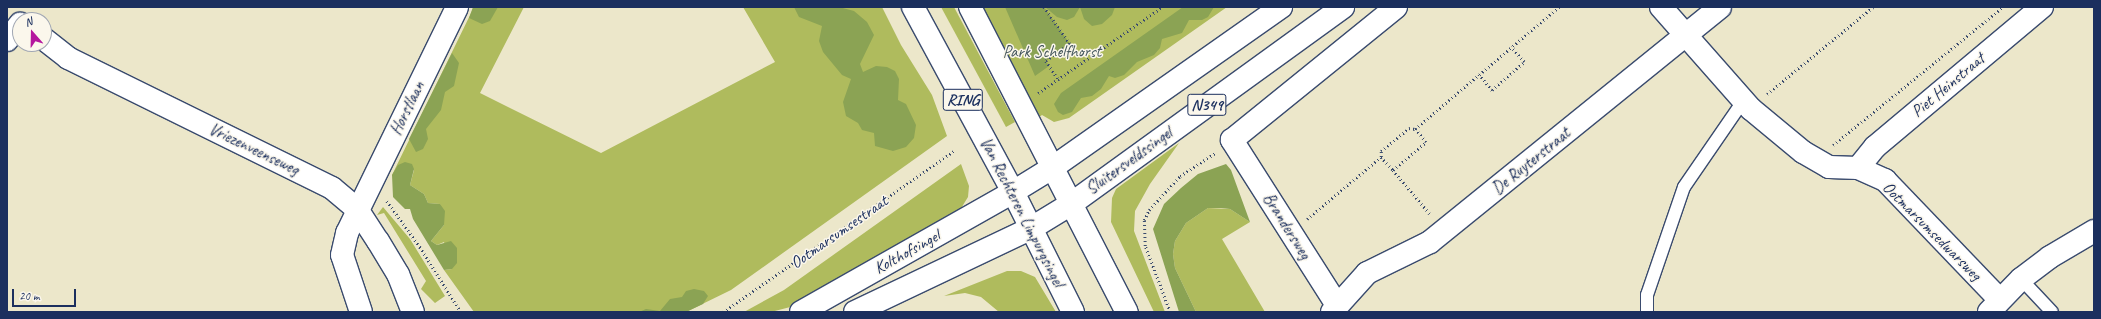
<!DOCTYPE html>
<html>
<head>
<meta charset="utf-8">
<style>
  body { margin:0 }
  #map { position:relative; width:2101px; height:319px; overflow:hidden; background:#ece7ca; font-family:Caveat,sans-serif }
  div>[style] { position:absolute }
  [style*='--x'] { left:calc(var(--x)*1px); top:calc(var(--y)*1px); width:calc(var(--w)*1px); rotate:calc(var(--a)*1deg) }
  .green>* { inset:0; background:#afbb5d }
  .forest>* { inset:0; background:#8ba354 }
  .path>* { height:2.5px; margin-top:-1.25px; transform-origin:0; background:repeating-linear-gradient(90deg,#3a4b6e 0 1px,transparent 0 4px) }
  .roads { filter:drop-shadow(1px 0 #3a4b6e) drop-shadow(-1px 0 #3a4b6e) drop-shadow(0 1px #3a4b6e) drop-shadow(0 -1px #3a4b6e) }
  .service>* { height:12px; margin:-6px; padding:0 6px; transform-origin:6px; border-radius:6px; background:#fff }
  .minor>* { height:22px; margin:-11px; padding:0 11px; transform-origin:11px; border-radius:11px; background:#fff }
  .tertiary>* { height:22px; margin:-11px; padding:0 11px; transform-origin:11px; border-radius:11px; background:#fff }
  .secondary>* { height:22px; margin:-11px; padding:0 11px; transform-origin:11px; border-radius:11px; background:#fff }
  .primary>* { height:22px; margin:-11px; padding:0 11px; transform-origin:11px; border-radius:11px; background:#fff }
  span { translate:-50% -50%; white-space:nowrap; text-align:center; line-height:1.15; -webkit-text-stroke:3px #fbf7ec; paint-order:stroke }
  .shield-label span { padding:1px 3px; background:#fbf7ec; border:1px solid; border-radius:3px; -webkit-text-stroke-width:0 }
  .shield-label { font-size:16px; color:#1b2f5e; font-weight:700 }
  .park-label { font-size:17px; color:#47595e }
  .street-label { font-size:17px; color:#1b2f5e }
  .frame { position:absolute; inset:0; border:8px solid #1b2f5e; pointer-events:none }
  .north { position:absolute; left:12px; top:12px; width:40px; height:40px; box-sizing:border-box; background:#fbf7ec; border:1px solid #a1a7b3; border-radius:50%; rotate:340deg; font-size:11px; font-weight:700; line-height:16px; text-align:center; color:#1b2f5e }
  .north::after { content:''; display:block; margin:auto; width:14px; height:18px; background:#b5179e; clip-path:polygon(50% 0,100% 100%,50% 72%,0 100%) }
  .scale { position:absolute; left:12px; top:289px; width:64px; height:18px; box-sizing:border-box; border:2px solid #1b2f5e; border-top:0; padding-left:5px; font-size:12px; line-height:14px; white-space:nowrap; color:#1b2f5e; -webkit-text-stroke:3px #fbf7ec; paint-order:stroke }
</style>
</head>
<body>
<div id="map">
  <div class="green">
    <div style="clip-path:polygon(474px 7px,524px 7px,480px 93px,601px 153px,775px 62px,743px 7px,882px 7px,901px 45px,932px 95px,947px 136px,731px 290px,686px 312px,474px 312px,444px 270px,452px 269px,444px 242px,437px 245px,431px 241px,444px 225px,440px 204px,428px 203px,424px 194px,410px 185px,414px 170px,392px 175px)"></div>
    <div style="clip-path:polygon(941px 7px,954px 7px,1015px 122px,1006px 127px)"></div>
    <div style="clip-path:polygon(979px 7px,1227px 7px,1069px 118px,1054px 122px,1042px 115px,1035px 120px)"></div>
    <div style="clip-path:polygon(1179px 143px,1150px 184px,1135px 211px,1134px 231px,1165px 312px,1154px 312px,1111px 222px,1112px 198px,1116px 189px)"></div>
    <div style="clip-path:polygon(961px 164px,969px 186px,968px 197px,960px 210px,798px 305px,771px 312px,744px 312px,784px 290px)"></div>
    <div style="clip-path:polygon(383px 207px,410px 239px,445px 296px,435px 303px,421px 289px,426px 281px,384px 213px,377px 215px)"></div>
    <div style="clip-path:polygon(1208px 208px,1230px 209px,1250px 222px,1222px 239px,1265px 312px,1196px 312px,1175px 268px,1173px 254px,1175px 241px,1186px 223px)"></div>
    <div style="clip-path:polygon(1007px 271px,1021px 271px,1035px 277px,1056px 312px,999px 312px,981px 297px,965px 293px,944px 296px)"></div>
  </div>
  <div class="forest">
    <div style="clip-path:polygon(473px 7px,498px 7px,490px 21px,482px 24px,469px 18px)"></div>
    <div style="clip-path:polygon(794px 7px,839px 7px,854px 11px,867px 22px,874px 35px,860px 64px,863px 72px,876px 66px,887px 67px,895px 71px,899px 79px,898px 100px,906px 104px,916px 125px,914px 138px,906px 147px,893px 151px,875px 146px,874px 133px,862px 130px,858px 123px,846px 116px,843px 102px,851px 79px,842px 75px,823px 52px,819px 41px,822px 26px,799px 17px)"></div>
    <div style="clip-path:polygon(1005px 7px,1044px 7px,1070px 44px,1046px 61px,1049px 66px,1035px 76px)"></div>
    <div style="clip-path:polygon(1045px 7px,1080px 7px,1074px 17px,1067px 20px,1057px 17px)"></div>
    <div style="clip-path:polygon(1080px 7px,1115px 7px,1112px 15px,1102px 24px,1092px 26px,1084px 19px)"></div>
    <div style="clip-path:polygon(1183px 7px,1214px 7px,1208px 17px,1202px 20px,1189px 20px,1182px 33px,1162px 39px,1160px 48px,1154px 55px,1137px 62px,1124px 75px,1115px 78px,1109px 76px,1101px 89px,1092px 96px,1081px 98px,1072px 112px,1063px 115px,1058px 112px,1054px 104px,1061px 93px)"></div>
    <div style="clip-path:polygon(452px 53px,459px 63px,454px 86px,445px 92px,441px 110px,426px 129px,428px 139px,423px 149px,416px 152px,409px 139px)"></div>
    <div style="clip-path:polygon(405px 162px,412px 164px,414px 169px,410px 185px,424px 194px,428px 203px,440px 204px,445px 211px,444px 225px,431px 241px,437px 245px,451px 241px,457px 248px,457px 263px,452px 269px,444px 270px,413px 219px,410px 209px,405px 209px,393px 197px,392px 175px,398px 165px)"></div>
    <div style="clip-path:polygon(1226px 164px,1231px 170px,1250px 222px,1230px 209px,1221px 208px,1208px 208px,1186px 223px,1175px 241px,1173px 254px,1175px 268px,1196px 312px,1179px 312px,1153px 229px,1164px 204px,1181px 188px,1198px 174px)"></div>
    <div style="clip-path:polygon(694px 289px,704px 291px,708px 296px,703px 304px,686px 312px,639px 312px,646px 309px,660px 311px,670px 299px,682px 297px,686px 291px)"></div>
  </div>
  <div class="path">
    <div style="--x:1044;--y:7;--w:45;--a:54.9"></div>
    <div style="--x:1070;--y:44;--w:29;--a:145"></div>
    <div style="--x:1046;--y:61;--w:22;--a:56"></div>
    <div style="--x:1479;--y:74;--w:21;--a:51"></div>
    <div style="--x:1492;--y:90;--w:43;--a:-41.2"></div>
    <div style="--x:1524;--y:62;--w:20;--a:-131"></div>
    <div style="--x:1038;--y:93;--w:151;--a:-34.7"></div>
    <div style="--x:1767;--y:94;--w:137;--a:-39.4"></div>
    <div style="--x:1833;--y:145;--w:219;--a:-39.1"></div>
    <div style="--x:1381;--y:157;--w:18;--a:47"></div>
    <div style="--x:1393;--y:170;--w:43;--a:-40.3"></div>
    <div style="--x:1426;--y:142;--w:17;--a:-130"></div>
    <div style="--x:1393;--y:170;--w:57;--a:49.9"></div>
    <div style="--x:387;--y:201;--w:57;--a:54.3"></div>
    <div style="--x:420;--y:247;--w:77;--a:57.8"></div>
    <div style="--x:1307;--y:219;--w:97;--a:-40"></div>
    <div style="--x:1381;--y:157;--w:6;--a:-90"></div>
    <div style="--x:1381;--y:151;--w:36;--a:-39"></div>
    <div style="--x:1409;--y:128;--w:6;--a:9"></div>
    <div style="--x:1415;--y:129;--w:189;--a:-40.3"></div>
    <div style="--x:723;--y:312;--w:282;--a:-34.9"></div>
    <div style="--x:1170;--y:312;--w:71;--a:-110.7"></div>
    <div style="--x:1145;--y:246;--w:26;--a:-92"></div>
    <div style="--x:1144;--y:220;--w:11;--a:-63"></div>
    <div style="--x:1149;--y:210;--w:46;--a:-47.6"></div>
    <div style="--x:1180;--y:176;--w:42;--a:-33.3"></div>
  </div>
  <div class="roads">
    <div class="service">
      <div style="--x:2021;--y:279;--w:45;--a:46.8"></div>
      <div style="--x:1647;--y:312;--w:17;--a:-90"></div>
      <div style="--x:1647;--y:295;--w:114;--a:-71.1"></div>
      <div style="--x:1684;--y:187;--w:104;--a:-55.5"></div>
    </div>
    <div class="minor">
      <div style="--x:1661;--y:7;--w:136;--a:48.6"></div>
      <div style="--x:1751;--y:109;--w:67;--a:39.6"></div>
      <div style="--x:1803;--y:152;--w:30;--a:30"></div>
      <div style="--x:1829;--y:167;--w:29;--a:2"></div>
      <div style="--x:1858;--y:168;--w:30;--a:24"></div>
      <div style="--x:1885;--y:180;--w:166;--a:46.2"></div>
      <div style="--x:44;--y:39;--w:31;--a:38"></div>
      <div style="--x:68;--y:58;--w:294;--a:26.2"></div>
      <div style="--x:332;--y:188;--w:33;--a:40"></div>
      <div style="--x:357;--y:209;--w:38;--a:57"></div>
      <div style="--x:378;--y:241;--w:39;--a:59"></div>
      <div style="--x:398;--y:274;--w:41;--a:68.5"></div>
      <div style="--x:7;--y:40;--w:21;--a:-51"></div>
      <div style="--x:1858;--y:168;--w:27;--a:-51"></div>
      <div style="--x:1875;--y:147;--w:218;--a:-40"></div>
      <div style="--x:1337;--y:305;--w:196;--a:-122.5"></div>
      <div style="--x:1232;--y:140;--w:211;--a:-39"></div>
      <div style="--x:361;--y:312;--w:60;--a:-108.4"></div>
      <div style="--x:342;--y:255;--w:23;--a:-77"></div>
      <div style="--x:347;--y:233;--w:251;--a:-64"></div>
      <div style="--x:1332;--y:312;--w:52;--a:-48.1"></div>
      <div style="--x:1367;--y:273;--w:70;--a:-26.2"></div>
      <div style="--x:1430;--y:242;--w:373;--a:-39"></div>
    </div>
    <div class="tertiary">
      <div style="--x:1989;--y:312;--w:46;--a:-45.9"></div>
      <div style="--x:2021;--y:279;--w:36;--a:-37"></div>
      <div style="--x:2050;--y:257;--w:51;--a:-30.6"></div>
    </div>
    <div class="secondary">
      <div style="--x:801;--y:312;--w:244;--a:-29.5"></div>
      <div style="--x:855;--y:312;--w:194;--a:-25.4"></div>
    </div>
    <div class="primary">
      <div style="--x:913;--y:7;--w:210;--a:61.6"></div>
      <div style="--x:1013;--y:192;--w:134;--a:63.4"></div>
      <div style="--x:970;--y:7;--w:343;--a:62.8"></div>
      <div style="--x:1013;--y:192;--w:46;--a:-31.6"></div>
      <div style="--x:1052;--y:168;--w:280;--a:-35.1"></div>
      <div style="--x:1030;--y:229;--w:48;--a:-31.4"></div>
      <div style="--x:1071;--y:204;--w:336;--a:-35.9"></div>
    </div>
  </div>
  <div class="shield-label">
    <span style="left:963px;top:100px">RING</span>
    <span style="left:1207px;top:105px">N349</span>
  </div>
  <div class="park-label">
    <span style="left:1052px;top:52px">Park Schelfhorst</span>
  </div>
  <div class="street-label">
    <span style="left:1948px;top:85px;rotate:-40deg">Piet Heinstraat</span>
    <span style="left:407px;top:108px;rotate:-64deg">Horstlaan</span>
    <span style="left:254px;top:149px;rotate:26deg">Vriezenveenseweg</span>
    <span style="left:1129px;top:161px;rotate:-36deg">Sluitersveldssingel</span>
    <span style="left:1531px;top:161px;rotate:-39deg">De Ruyterstraat</span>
    <span style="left:1022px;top:212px;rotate:63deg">Van Rechteren Limpurgsingel</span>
    <span style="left:1287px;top:226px;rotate:58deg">Brandersweg</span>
    <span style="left:1932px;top:231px;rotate:45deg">Ootmarsumsedwarsweg</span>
    <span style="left:839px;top:232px;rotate:-35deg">Ootmarsumsestraat</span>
    <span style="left:907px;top:252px;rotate:-29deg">Kolthofsingel</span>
  </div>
  <div class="frame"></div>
  <div class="north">N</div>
  <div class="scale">20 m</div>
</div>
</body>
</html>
